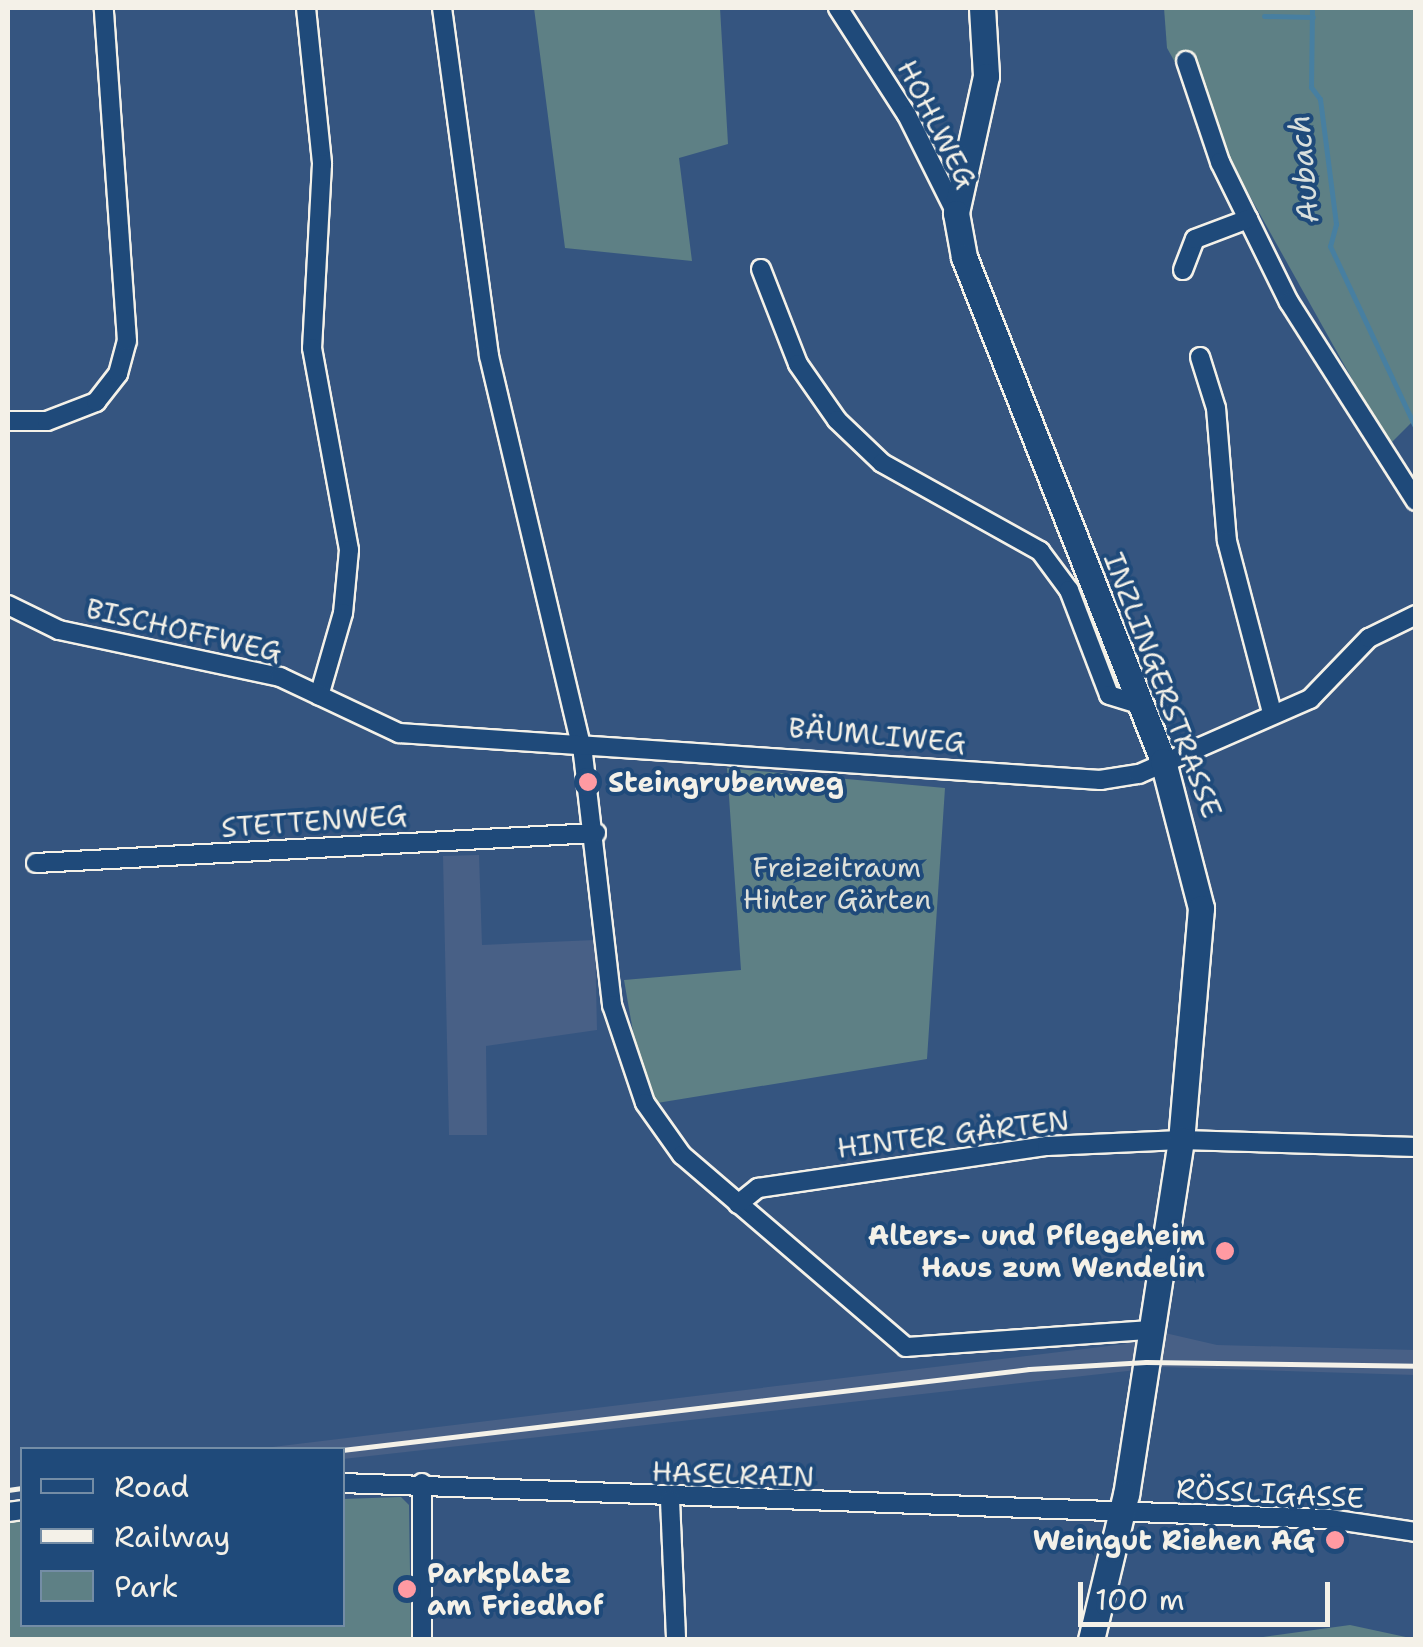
<!DOCTYPE html>
<html>
<head>
<meta charset="utf-8">
<style>
  body { margin:0 }
  #map { position:relative; width:1423px; height:1647px; overflow:hidden; background:#355580; font-family:"Shantell Sans",sans-serif }
  div>[style] { position:absolute }
  [style*='--x'] { left:calc(var(--x)*1px); top:calc(var(--y)*1px); width:calc(var(--w)*1px); rotate:calc(var(--a)*1deg) }
  .built>* { inset:0; background:#486086 }
  .green>* { inset:0; background:#5e8085 }
  .stream>* { height:5px; margin:-2.5px; padding:0 2.5px; transform-origin:2.5px; border-radius:2.5px; background:#477fa1 }
  .roads { filter:drop-shadow(2px 0 #f4f1e8) drop-shadow(-2px 0 #f4f1e8) drop-shadow(0 2px #f4f1e8) drop-shadow(0 -2px #f4f1e8) }
  .street>* { height:18px; margin:-9px; padding:0 9px; transform-origin:9px; border-radius:9px; background:#1f4a7a }
  .secondary>* { height:25px; margin:-12.5px; padding:0 12.5px; transform-origin:12.5px; border-radius:12.5px; background:#1f4a7a }
  .rail>* { height:5px; margin:-2.5px; padding:0 2.5px; transform-origin:2.5px; border-radius:2.5px; background:#f4f1e8 }
  .dots>* { width:28px; height:28px; translate:-50% -50%; box-sizing:border-box; border:5px solid #1f4a7a; border-radius:50% }
  span { translate:-50% -50%; white-space:nowrap; text-align:center; line-height:1.15; -webkit-text-stroke:8px #1f4a7a; paint-order:stroke }
  .street-label { font-size:28px; color:#f4f1e8 }
  .poi-label { font-size:28px; color:#f4f1e8; font-weight:700 }
  .left { translate:0 -50%; text-align:left }
  .right { translate:-100% -50%; text-align:right }
  .park-label { font-size:28px; color:#dee0d9 }
  .water-label { font-size:30px; color:#dae0dd; font-style:italic }
  .frame { position:absolute; inset:0; border:10px solid #f4f1e8; pointer-events:none }
  .legend { position:absolute; left:20px; top:1447px; width:325px; height:180px; box-sizing:border-box; background:#1f4a7a; border:2px solid #748da6; margin:0; padding:12px 18px; list-style:none; font-size:30px; color:#f4f1e8 }
  .legend li { display:flex; align-items:center; gap:20px; height:50px }
  .legend b { width:50px; border:2px solid #748da6 }
  .scale { position:absolute; left:1078px; top:1582px; width:252px; height:45px; box-sizing:border-box; border:5px solid #f4f1e8; border-top:0; padding-left:12px; font-size:30px; line-height:35px; white-space:nowrap; color:#f4f1e8; -webkit-text-stroke:8px #1f4a7a; paint-order:stroke }
</style>
</head>
<body>
<div id="map">
  <div class="built">
    <div style="clip-path:polygon(479px 855px,482px 945px,595px 940px,597px 1030px,486px 1046px,487px 1135px,449px 1135px,443px 856px)"></div>
    <div style="clip-path:polygon(1152px 1330px,1217px 1345px,1415px 1350px,1415px 1375px,1163px 1367px,343px 1459px,342px 1450px,248px 1450px,1125px 1344px)"></div>
  </div>
  <div class="green">
    <div style="clip-path:polygon(534px 8px,720px 8px,728px 144px,679px 158px,692px 261px,565px 248px)"></div>
    <div style="clip-path:polygon(1164px 8px,1415px 8px,1415px 419px,1389px 445px,1167px 48px)"></div>
    <div style="clip-path:polygon(727px 768px,945px 788px,927px 1059px,657px 1103px,635px 1043px,624px 980px,741px 970px)"></div>
    <div style="clip-path:polygon(401px 1497px,409px 1505px,411px 1639px,8px 1639px,8px 1522px,22px 1520px,22px 1624px,342px 1624px,343px 1499px)"></div>
    <div style="clip-path:polygon(1350px 1625px,1415px 1639px,1249px 1639px)"></div>
  </div>
  <div class="stream">
    <div style="--x:1312;--y:8;--w:79;--a:90.7"></div>
    <div style="--x:1311;--y:87;--w:15;--a:53"></div>
    <div style="--x:1320;--y:99;--w:126;--a:82.7"></div>
    <div style="--x:1336;--y:224;--w:23;--a:105"></div>
    <div style="--x:1330;--y:246;--w:202;--a:64.8"></div>
    <div style="--x:1264;--y:16;--w:49;--a:1.2"></div>
  </div>
  <div class="roads">
    <div class="street">
      <div style="--x:306;--y:8;--w:157;--a:84.1"></div>
      <div style="--x:322;--y:164;--w:184;--a:93.1"></div>
      <div style="--x:312;--y:348;--w:205;--a:79.6"></div>
      <div style="--x:349;--y:550;--w:63;--a:95.4"></div>
      <div style="--x:343;--y:613;--w:86;--a:106.1"></div>
      <div style="--x:442;--y:8;--w:351;--a:82.3"></div>
      <div style="--x:489;--y:356;--w:409;--a:76.7"></div>
      <div style="--x:583;--y:754;--w:253;--a:83.4"></div>
      <div style="--x:612;--y:1005;--w:103;--a:71.4"></div>
      <div style="--x:645;--y:1103;--w:64;--a:54.6"></div>
      <div style="--x:682;--y:1155;--w:295;--a:40.6"></div>
      <div style="--x:906;--y:1347;--w:247;--a:-4"></div>
      <div style="--x:838;--y:8;--w:127;--a:57.2"></div>
      <div style="--x:907;--y:115;--w:110;--a:63.4"></div>
      <div style="--x:1186;--y:61;--w:107;--a:71.4"></div>
      <div style="--x:1220;--y:162;--w:156;--a:63.8"></div>
      <div style="--x:1289;--y:302;--w:236;--a:57.5"></div>
      <div style="--x:761;--y:269;--w:102;--a:68.7"></div>
      <div style="--x:798;--y:364;--w:68;--a:55.1"></div>
      <div style="--x:837;--y:420;--w:62;--a:43.7"></div>
      <div style="--x:882;--y:463;--w:181;--a:29.1"></div>
      <div style="--x:1040;--y:551;--w:49;--a:53.4"></div>
      <div style="--x:1069;--y:590;--w:112;--a:69.1"></div>
      <div style="--x:1109;--y:695;--w:34;--a:17"></div>
      <div style="--x:1183;--y:270;--w:33;--a:-69"></div>
      <div style="--x:1195;--y:239;--w:57;--a:-20.7"></div>
      <div style="--x:1200;--y:357;--w:53;--a:72.6"></div>
      <div style="--x:1216;--y:408;--w:133;--a:85.3"></div>
      <div style="--x:1227;--y:541;--w:178;--a:75.3"></div>
      <div style="--x:8;--y:421;--w:39;--a:0"></div>
      <div style="--x:47;--y:421;--w:53;--a:-21.2"></div>
      <div style="--x:96;--y:402;--w:36;--a:-52"></div>
      <div style="--x:118;--y:374;--w:34;--a:-75"></div>
      <div style="--x:127;--y:341;--w:334;--a:-94"></div>
      <div style="--x:8;--y:605;--w:57;--a:26.1"></div>
      <div style="--x:59;--y:630;--w:226;--a:12"></div>
      <div style="--x:280;--y:677;--w:132;--a:25.2"></div>
      <div style="--x:399;--y:733;--w:703;--a:3.84"></div>
      <div style="--x:1100;--y:780;--w:39;--a:-9"></div>
      <div style="--x:1139;--y:774;--w:187;--a:-23.7"></div>
      <div style="--x:1310;--y:699;--w:85;--a:-46"></div>
      <div style="--x:1369;--y:638;--w:52;--a:-26.1"></div>
      <div style="--x:36;--y:863;--w:561;--a:-3.07"></div>
      <div style="--x:738;--y:1204;--w:26;--a:-39"></div>
      <div style="--x:758;--y:1188;--w:292;--a:-8.3"></div>
      <div style="--x:1047;--y:1146;--w:134;--a:-2.6"></div>
      <div style="--x:1181;--y:1140;--w:235;--a:1.7"></div>
      <div style="--x:342;--y:1483;--w:989;--a:2.09"></div>
      <div style="--x:1330;--y:1519;--w:87;--a:8.6"></div>
      <div style="--x:670;--y:1500;--w:140;--a:87.5"></div>
      <div style="--x:8;--y:1512;--w:14;--a:-8"></div>
      <div style="--x:422;--y:1640;--w:157;--a:-90"></div>
    </div>
    <div class="secondary">
      <div style="--x:982;--y:8;--w:68;--a:86.6"></div>
      <div style="--x:986;--y:76;--w:140;--a:102.4"></div>
      <div style="--x:956;--y:213;--w:45;--a:79.7"></div>
      <div style="--x:964;--y:257;--w:542;--a:68.45"></div>
      <div style="--x:1163;--y:761;--w:152;--a:75.5"></div>
      <div style="--x:1201;--y:908;--w:233;--a:94.9"></div>
      <div style="--x:1181;--y:1140;--w:358;--a:98.8"></div>
      <div style="--x:1126;--y:1494;--w:150;--a:103.5"></div>
    </div>
  </div>
  <div class="rail">
    <div style="--x:342;--y:1450;--w:692;--a:-6.72"></div>
    <div style="--x:1029;--y:1369;--w:117;--a:-3.4"></div>
    <div style="--x:1146;--y:1362;--w:270;--a:0.8"></div>
    <div style="--x:8;--y:1490;--w:14;--a:-8"></div>
  </div>
  <div class="dots">
    <div style="left:588px;top:782px;background:#ff9aa2"></div>
    <div style="left:1225px;top:1251px;background:#ff9aa2"></div>
    <div style="left:1335px;top:1540px;background:#ff9aa2"></div>
    <div style="left:407px;top:1589px;background:#ff9aa2"></div>
  </div>
  <div class="street-label">
    <span style="left:937px;top:124px;rotate:63deg">HOHLWEG</span>
    <span style="left:184px;top:630px;rotate:13deg">BISCHOFFWEG</span>
    <span style="left:1163px;top:685px;rotate:69deg">INZLINGERSTRASSE</span>
    <span style="left:877px;top:735px;rotate:5deg">BÄUMLIWEG</span>
    <span style="left:314px;top:821px;rotate:-4deg">STETTENWEG</span>
    <span style="left:953px;top:1134px;rotate:-7deg">HINTER GÄRTEN</span>
    <span style="left:733px;top:1474px;rotate:2deg">HASELRAIN</span>
    <span style="left:1270px;top:1493px;rotate:3deg">RÖSSLIGASSE</span>
  </div>
  <div class="poi-label">
    <span class="left" style="left:608px;top:782px">Steingrubenweg</span>
    <span class="right" style="left:1205px;top:1251px">Alters- und Pflegeheim<br>Haus zum Wendelin</span>
    <span class="right" style="left:1315px;top:1540px">Weingut Riehen AG</span>
    <span class="left" style="left:427px;top:1589px">Parkplatz<br>am Friedhof</span>
  </div>
  <div class="park-label">
    <span style="left:837px;top:883px">Freizeitraum<br>Hinter Gärten</span>
  </div>
  <div class="water-label">
    <span style="left:1304px;top:169px;rotate:-95deg">Aubach</span>
  </div>
  <div class="frame"></div>
  <ul class="legend">
  <li><b style="height:12px;background:#1f4a7a"></b>Road</li>
  <li><b style="height:12px;background:#f4f1e8"></b>Railway</li>
  <li><b style="height:28px;background:#5e8085"></b>Park</li>
  </ul>
  <div class="scale">100 m</div>
</div>
</body>
</html>
